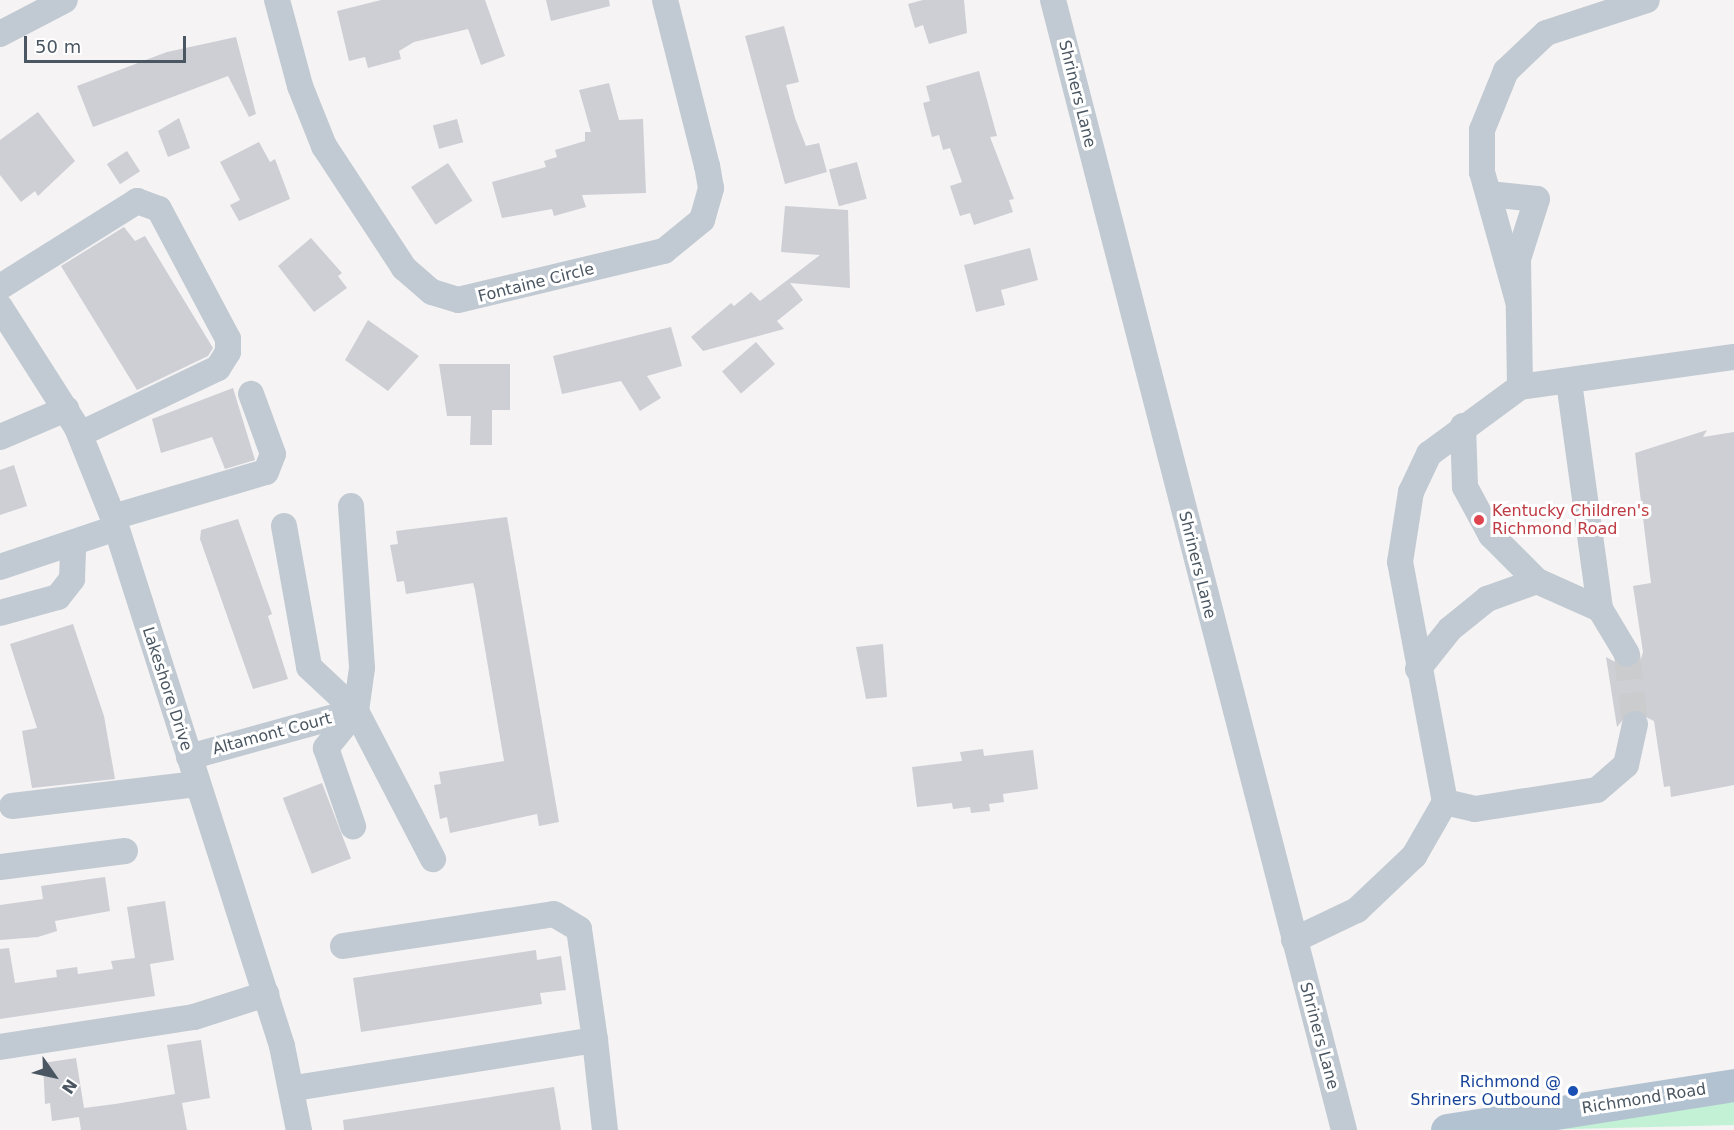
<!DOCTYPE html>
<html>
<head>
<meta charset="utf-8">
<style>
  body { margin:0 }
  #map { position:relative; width:1734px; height:1130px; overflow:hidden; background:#f5f3f3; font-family:"DejaVu Sans",sans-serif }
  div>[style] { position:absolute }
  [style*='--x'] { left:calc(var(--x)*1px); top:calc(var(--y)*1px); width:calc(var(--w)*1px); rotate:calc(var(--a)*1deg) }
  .green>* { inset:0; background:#c3f1d5 }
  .building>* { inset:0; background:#cdcfd5; transform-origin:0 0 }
  .minor-tunnel>* { height:26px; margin-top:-13px; transform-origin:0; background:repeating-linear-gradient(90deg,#caccce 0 26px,transparent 0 39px) }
  .minor>* { height:26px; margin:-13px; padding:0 13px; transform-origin:13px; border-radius:13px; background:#c1cad2 }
  .major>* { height:33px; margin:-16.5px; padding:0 16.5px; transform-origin:16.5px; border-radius:16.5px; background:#b3c2d1 }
  .dots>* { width:16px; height:16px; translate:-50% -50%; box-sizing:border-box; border:3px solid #fff; border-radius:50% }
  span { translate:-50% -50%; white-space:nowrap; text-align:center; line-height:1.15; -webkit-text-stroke:6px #fff; paint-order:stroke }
  .street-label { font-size:16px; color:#4a5661 }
  .health-label { font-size:16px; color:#be3a42 }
  .left { translate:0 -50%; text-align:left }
  .transit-label { font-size:16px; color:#164399 }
  .right { translate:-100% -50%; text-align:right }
  .north { position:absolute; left:24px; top:1046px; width:60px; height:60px; -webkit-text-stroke:4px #fff; paint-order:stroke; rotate:124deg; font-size:16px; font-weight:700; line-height:24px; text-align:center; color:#4a5661 }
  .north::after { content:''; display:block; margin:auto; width:21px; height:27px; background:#4a5661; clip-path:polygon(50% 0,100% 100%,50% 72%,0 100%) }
  .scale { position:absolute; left:24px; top:36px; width:162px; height:27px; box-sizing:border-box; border:3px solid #4a5661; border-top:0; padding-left:8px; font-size:18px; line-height:21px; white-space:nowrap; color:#4a5661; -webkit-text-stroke:4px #fff; paint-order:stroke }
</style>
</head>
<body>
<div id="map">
  <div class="green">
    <div style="clip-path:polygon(1734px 1098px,1734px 1125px,1528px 1130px)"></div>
  </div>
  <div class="building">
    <div style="clip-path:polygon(381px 0,485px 0,505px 56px,481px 65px,468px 29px,414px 42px,399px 51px,401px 59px,368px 68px,365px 57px,349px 61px,337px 11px)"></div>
    <div style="clip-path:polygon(546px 0,609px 0,610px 6px,551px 21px)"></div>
    <div style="clip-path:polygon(923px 0,964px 0,967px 33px,929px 44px,923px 25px,915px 28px,908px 4px)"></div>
    <div style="clip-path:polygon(784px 26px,799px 82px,786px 85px,795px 118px,806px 146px,819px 143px,827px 172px,785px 184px,745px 36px)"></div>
    <div style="clip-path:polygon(236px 37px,256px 114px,249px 117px,228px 76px,93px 127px,77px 86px,167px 52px)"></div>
    <div style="clip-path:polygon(979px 71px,997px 136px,990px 137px,1014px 199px,1009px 200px,1013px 212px,974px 225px,970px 213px,960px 216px,950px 186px,962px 182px,950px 148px,943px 150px,939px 135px,932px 137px,923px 103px,930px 101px,926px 86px)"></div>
    <div style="clip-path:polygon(609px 83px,619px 120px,643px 119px,646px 193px,582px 195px,586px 207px,554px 216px,552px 209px,502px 218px,492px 182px,546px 167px,544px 161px,557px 157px,555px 150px,585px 141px,585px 132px,591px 132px,579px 90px)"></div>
    <div style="clip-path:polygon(38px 112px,75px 161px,38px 196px,35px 191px,21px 202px,0 175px,0 140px)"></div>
    <div style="clip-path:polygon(179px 118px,190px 148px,168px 157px,158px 131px)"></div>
    <div style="left:457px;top:119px;width:24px;height:25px;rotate:75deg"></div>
    <div style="clip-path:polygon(259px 142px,270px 162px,275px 159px,290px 199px,239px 221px,230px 205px,240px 200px,220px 162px)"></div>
    <div style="left:127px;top:151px;width:24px;height:24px;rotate:57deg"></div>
    <div style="left:857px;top:162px;width:38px;height:29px;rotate:75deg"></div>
    <div style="left:448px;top:163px;width:45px;height:44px;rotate:57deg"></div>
    <div style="clip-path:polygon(785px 206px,848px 210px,850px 288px,790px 283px,803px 300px,777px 321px,784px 329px,703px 351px,691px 337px,731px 303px,734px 306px,751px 292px,760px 301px,820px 255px,781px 252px)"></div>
    <div style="clip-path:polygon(124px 227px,135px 241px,145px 236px,213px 348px,208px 356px,137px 390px,61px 266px)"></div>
    <div style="clip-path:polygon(311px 238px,342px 273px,338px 276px,347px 288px,314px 312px,278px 266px)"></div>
    <div style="clip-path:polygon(1030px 248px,1038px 280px,1001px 290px,1005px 305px,976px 312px,964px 265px)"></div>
    <div style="clip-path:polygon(368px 320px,419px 356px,388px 391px,345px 360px)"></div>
    <div style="clip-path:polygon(671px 327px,682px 366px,647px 376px,661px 398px,640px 411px,621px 381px,562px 394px,553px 356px)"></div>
    <div style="left:756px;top:342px;width:29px;height:45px;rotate:49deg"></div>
    <div style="clip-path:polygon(439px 364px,510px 364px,510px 410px,492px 410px,492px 445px,470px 445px,471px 416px,447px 416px)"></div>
    <div style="clip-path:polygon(233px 388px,255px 460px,225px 469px,212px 437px,161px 453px,152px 419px)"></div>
    <div style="clip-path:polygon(1707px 430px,1703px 437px,1734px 432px,1734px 785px,1671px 797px,1670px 786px,1664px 787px,1654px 721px,1631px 710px,1617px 727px,1606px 657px,1628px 669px,1640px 662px,1643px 652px,1633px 586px,1651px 583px,1635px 453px)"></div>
    <div style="clip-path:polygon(14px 465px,27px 506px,0 515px,0 470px)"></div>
    <div style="clip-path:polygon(507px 517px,559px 822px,539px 826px,537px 814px,450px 833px,447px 817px,440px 819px,434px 785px,441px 784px,439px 772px,504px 761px,475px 590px,473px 583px,406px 594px,404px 581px,397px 582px,390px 545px,398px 544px,396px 531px)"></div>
    <div style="clip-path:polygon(238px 519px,272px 614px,268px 616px,288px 679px,253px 689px,200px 539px,201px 530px)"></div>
    <div style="clip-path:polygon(73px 624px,104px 716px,115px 779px,32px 788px,22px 731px,37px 728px,10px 644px)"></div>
    <div style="clip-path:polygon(883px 644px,887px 697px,866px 699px,856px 647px)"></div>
    <div style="clip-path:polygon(983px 749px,984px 756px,1033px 750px,1038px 789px,1003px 794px,1004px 802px,989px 804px,990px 811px,971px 813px,970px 807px,953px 809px,952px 803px,917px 807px,912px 767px,962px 761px,960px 752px)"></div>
    <div style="left:322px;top:783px;width:81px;height:42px;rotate:69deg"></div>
    <div style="clip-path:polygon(105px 877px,110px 911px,55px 921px,57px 931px,38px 937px,0 940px,0 905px,43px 899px,41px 886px)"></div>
    <div style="clip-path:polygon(165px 901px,174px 960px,150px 964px,155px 996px,0 1019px,0 949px,9px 948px,15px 983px,57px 977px,56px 970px,77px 967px,78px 974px,113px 969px,111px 961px,135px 958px,127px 907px)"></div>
    <div style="clip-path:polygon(536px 950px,537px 960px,561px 956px,566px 990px,540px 993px,542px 1004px,361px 1032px,353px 978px)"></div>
    <div style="clip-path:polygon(201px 1040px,210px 1098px,182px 1103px,187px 1130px,81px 1130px,79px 1117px,52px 1121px,50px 1103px,45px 1104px,43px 1063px,76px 1058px,84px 1108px,115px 1104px,175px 1094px,167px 1045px)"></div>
    <div style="clip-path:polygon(554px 1087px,561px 1130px,344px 1130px,343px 1120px)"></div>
  </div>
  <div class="minor-tunnel">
    <div style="--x:1627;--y:654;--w:70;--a:83.5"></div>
  </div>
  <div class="minor">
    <div style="--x:277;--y:0;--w:89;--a:75"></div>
    <div style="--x:300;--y:86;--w:65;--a:68.2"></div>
    <div style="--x:324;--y:146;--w:146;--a:56.7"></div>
    <div style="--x:404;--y:268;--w:37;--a:41"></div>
    <div style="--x:432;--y:292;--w:27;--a:17"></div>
    <div style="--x:458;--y:300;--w:212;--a:-13.4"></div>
    <div style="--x:664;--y:251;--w:49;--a:-39.2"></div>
    <div style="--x:702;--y:220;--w:33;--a:-74"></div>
    <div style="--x:711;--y:188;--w:22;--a:-100"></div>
    <div style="--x:707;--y:166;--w:171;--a:-104.2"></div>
    <div style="--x:1053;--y:0;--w:1167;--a:75.56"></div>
    <div style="--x:0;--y:34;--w:73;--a:-27.6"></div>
    <div style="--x:1489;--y:194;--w:48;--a:5.9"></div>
    <div style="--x:1537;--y:199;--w:63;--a:107.6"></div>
    <div style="--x:1518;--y:259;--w:128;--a:89.1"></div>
    <div style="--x:0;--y:287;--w:162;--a:-32.1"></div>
    <div style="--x:137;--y:201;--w:23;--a:20"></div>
    <div style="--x:159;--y:209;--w:147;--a:62"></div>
    <div style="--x:228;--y:339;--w:13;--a:90"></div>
    <div style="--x:228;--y:352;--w:19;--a:122"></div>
    <div style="--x:218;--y:368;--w:153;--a:154.4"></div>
    <div style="--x:1518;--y:301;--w:134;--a:-105.6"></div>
    <div style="--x:1482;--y:172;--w:42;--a:-90"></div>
    <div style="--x:1482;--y:130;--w:64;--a:-67.9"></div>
    <div style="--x:1506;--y:71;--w:55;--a:-43.5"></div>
    <div style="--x:1546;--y:33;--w:106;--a:-18.1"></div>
    <div style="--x:0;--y:307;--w:143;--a:57.5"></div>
    <div style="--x:77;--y:428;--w:96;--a:68"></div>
    <div style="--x:113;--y:517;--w:555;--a:72.28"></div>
    <div style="--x:282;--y:1046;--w:86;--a:78.6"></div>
    <div style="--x:1569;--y:382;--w:229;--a:82.2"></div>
    <div style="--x:1463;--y:426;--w:61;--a:88.1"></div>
    <div style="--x:1465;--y:487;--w:55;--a:61.6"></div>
    <div style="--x:1491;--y:535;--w:65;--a:45"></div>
    <div style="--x:1537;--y:581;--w:69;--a:24"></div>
    <div style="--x:1600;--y:609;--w:52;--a:59"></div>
    <div style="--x:0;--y:437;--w:72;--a:-23"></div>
    <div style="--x:351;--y:506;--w:162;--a:86.1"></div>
    <div style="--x:362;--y:668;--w:43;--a:97.9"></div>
    <div style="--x:356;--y:711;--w:48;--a:129"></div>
    <div style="--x:326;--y:748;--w:83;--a:70.9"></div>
    <div style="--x:113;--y:517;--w:159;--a:-16.4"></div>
    <div style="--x:266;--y:472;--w:19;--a:-69"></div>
    <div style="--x:273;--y:454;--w:64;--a:-110.1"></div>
    <div style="--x:284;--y:526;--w:143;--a:79.9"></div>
    <div style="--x:309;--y:667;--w:64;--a:43.1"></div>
    <div style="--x:356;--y:711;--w:167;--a:62.5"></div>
    <div style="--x:0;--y:567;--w:122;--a:-18.6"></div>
    <div style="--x:0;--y:613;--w:60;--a:-15.4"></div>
    <div style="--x:58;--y:597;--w:23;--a:-52"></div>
    <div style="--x:72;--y:579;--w:36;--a:-88"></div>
    <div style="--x:1418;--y:669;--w:51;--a:-51.3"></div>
    <div style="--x:1450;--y:629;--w:48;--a:-39"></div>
    <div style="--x:1487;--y:599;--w:53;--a:-19.8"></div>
    <div style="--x:189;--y:757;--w:173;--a:-15.4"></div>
    <div style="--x:1445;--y:802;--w:31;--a:13"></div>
    <div style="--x:1475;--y:809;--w:123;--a:-8.9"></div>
    <div style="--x:1597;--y:790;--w:38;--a:-41"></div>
    <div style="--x:1626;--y:765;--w:42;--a:-77.6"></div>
    <div style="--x:12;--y:806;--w:186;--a:-6.8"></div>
    <div style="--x:0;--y:867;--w:126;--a:-7.3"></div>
    <div style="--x:1294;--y:940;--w:70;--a:-25.5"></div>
    <div style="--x:1357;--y:910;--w:79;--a:-43.5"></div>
    <div style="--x:1414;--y:856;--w:62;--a:-60.1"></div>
    <div style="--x:1445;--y:802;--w:244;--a:-100.6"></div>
    <div style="--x:1400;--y:562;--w:71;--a:-81.1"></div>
    <div style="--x:1411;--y:492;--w:42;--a:-64.7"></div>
    <div style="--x:1429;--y:454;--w:113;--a:-36.4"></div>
    <div style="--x:1520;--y:387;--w:216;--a:-8"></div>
    <div style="--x:343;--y:946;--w:213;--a:-8.6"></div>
    <div style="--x:554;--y:914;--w:29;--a:31"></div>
    <div style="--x:579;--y:929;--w:112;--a:81.8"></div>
    <div style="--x:0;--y:1047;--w:196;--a:-8.8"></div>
    <div style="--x:194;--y:1017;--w:76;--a:-17.7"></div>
    <div style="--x:295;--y:1088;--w:304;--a:-9.1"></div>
    <div style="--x:595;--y:1040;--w:91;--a:83.7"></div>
  </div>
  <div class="major">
    <div style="--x:1447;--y:1130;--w:291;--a:-8.9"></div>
  </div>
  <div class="dots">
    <div style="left:1479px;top:520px;background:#e0444e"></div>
    <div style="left:1573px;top:1091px;background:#1a4fb4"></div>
  </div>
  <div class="street-label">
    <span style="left:1077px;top:94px;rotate:76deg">Shriners Lane</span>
    <span style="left:536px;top:283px;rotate:-14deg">Fontaine Circle</span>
    <span style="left:1197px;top:565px;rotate:76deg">Shriners Lane</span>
    <span style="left:167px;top:689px;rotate:72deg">Lakeshore Drive</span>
    <span style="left:272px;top:734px;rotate:-15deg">Altamont Court</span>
    <span style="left:1319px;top:1036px;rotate:75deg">Shriners Lane</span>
    <span style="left:1644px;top:1099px;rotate:-9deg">Richmond Road</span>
  </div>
  <div class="health-label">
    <span class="left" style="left:1492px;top:520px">Kentucky Children's<br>Richmond Road</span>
  </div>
  <div class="transit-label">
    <span class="right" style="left:1561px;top:1091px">Richmond @<br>Shriners Outbound</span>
  </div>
  <div class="north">N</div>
  <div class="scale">50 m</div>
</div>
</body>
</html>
